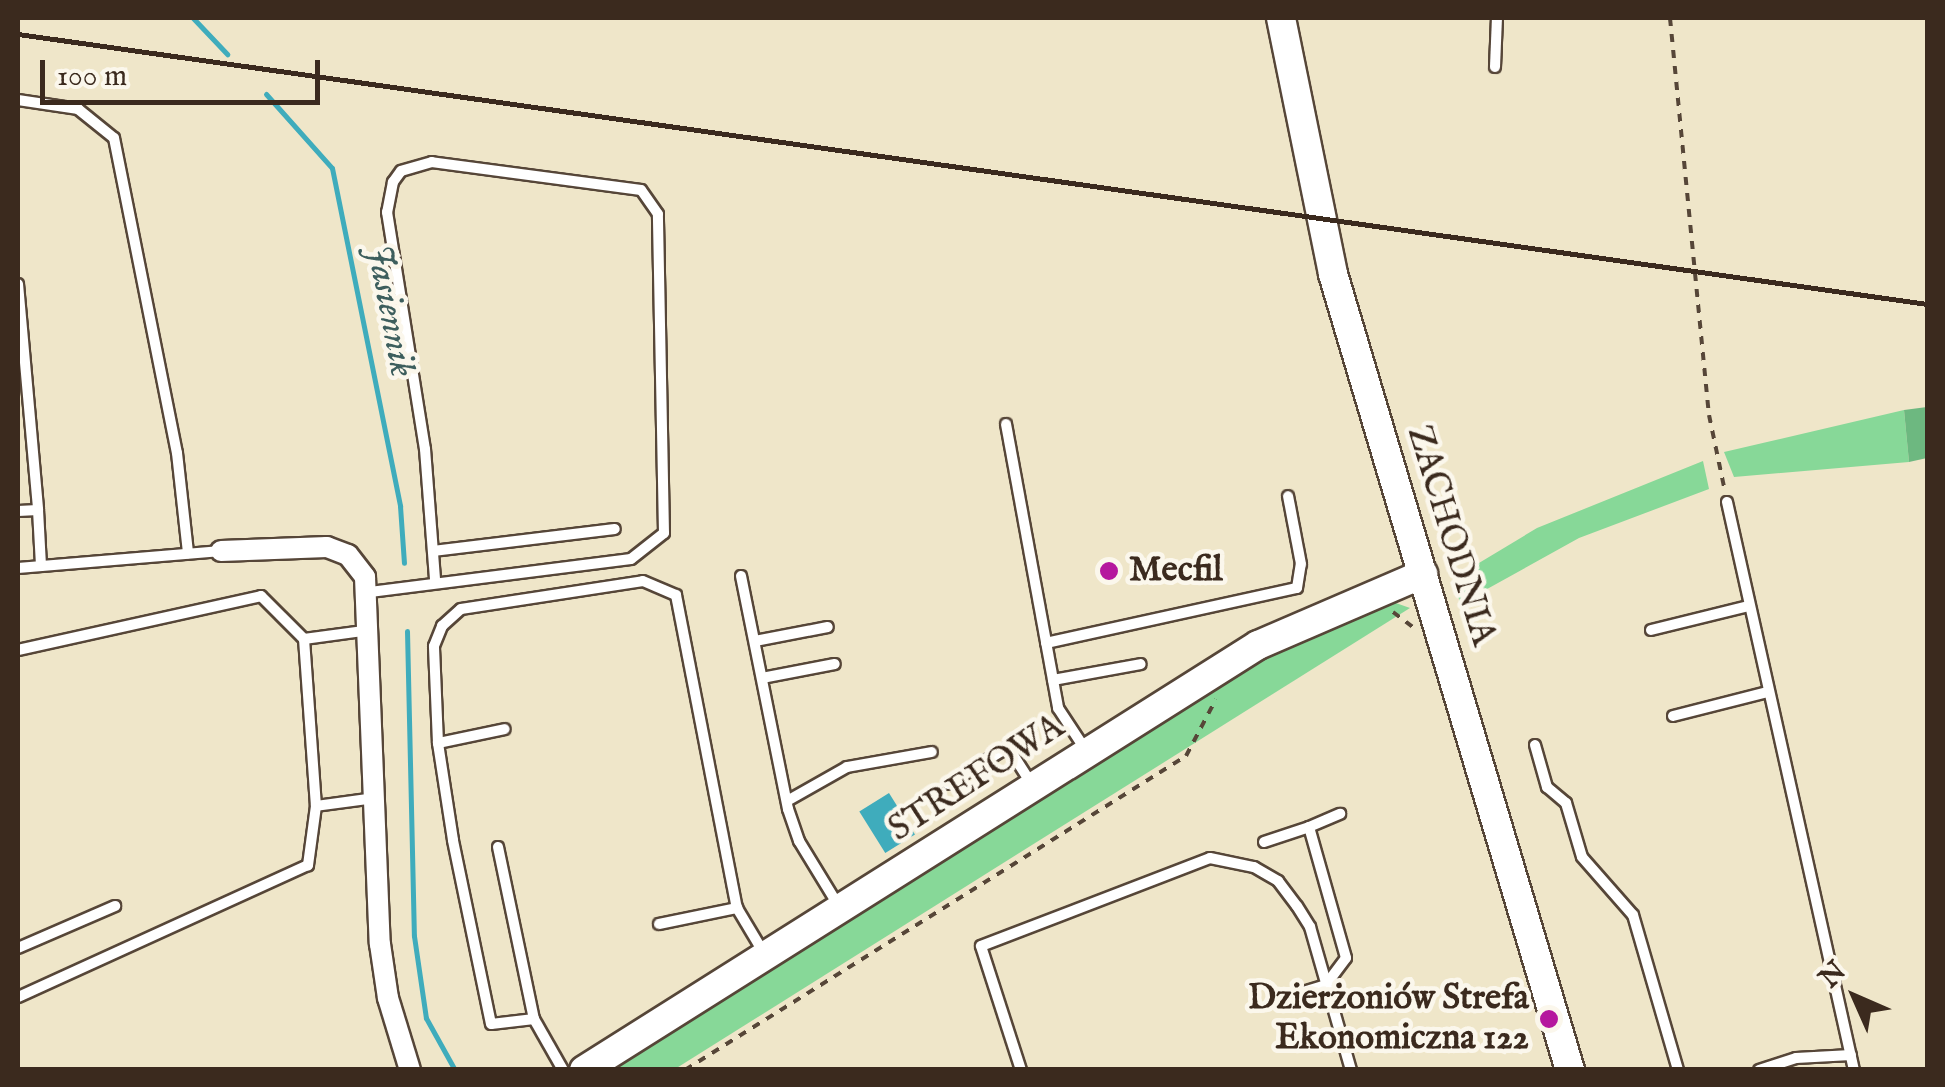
<!DOCTYPE html>
<html>
<head>
<meta charset="utf-8">
<style>
  body { margin:0 }
  #map { position:relative; width:1945px; height:1087px; overflow:hidden; background:#efe6c9; font-family:"IM FELL English",serif }
  div>[style] { position:absolute }
  [style*='--x'] { left:calc(var(--x)*1px); top:calc(var(--y)*1px); width:calc(var(--w)*1px); rotate:calc(var(--a)*1deg) }
  .green>* { inset:0; background:#87d898 }
  .forest>* { inset:0; background:#6db880 }
  .water>* { inset:0; background:#3facbc; transform-origin:0 0 }
  .stream>* { height:5px; margin:-2.5px; padding:0 2.5px; transform-origin:2.5px; border-radius:2.5px; background:#3facbc }
  .path>* { height:4px; margin-top:-2px; transform-origin:0; background:repeating-linear-gradient(90deg,#564638 0 8px,transparent 0 16px) }
  .roads { filter:drop-shadow(2px 0 #564638) drop-shadow(-2px 0 #564638) drop-shadow(0 2px #564638) drop-shadow(0 -2px #564638) }
  .lane>* { height:10px; margin:-5px; padding:0 5px; transform-origin:5px; border-radius:5px; background:#fff }
  .street>* { height:20px; margin:-10px; padding:0 10px; transform-origin:10px; border-radius:10px; background:#fff }
  .secondary>* { height:28px; margin:-14px; padding:0 14px; transform-origin:14px; border-radius:14px; background:#fff }
  .rail>* { height:5px; margin:-2.5px; padding:0 2.5px; transform-origin:2.5px; border-radius:2.5px; background:#3b2a1e }
  .dots>* { width:28px; height:28px; translate:-50% -50%; box-sizing:border-box; border:5px solid #fbf7ec; border-radius:50% }
  span { translate:-50% -50%; white-space:nowrap; text-align:center; line-height:1.15; -webkit-text-stroke:9px #fbf7ec; paint-order:stroke }
  .street-label { font-size:35px; color:#3b2a1e }
  .poi-label { font-size:35px; color:#3b2a1e; font-weight:700 }
  .left { translate:0 -50%; text-align:left }
  .right { translate:-100% -50%; text-align:right }
  .water-label { font-size:38px; color:#3d5e5d; font-style:italic }
  .frame { position:absolute; inset:0; border:20px solid #3b2a1e; pointer-events:none }
  .north { position:absolute; left:1805px; top:947px; width:100px; height:100px; -webkit-text-stroke:8px #fbf7ec; paint-order:stroke; rotate:315deg; font-size:28px; font-weight:700; line-height:40px; text-align:center; color:#3b2a1e }
  .north::after { content:''; display:block; margin:auto; width:35px; height:45px; background:#3b2a1e; clip-path:polygon(50% 0,100% 100%,50% 72%,0 100%) }
  .scale { position:absolute; left:40px; top:60px; width:280px; height:45px; box-sizing:border-box; border:5px solid #3b2a1e; border-top:0; padding-left:12px; font-size:30px; line-height:35px; white-space:nowrap; color:#3b2a1e; -webkit-text-stroke:8px #fbf7ec; paint-order:stroke }
</style>
</head>
<body>
<div id="map">
  <div class="green">
    <div style="clip-path:polygon(1904px 410px,1909px 462px,1734px 477px,1724px 452px)"></div>
    <div style="clip-path:polygon(1703px 461px,1709px 489px,1579px 538px,1460px 604px,1454px 578px,1537px 528px)"></div>
    <div style="clip-path:polygon(1393px 602px,1410px 608px,675px 1069px,608px 1070px,1257px 660px,1351px 612px)"></div>
  </div>
  <div class="forest">
    <div style="clip-path:polygon(1927px 407px,1927px 458px,1909px 462px,1904px 410px)"></div>
  </div>
  <div class="water">
    <div style="left:889px;top:793px;width:49px;height:35px;rotate:58deg"></div>
  </div>
  <div class="stream">
    <div style="--x:193;--y:18;--w:50;--a:46.6"></div>
    <div style="--x:266;--y:94;--w:99;--a:48.3"></div>
    <div style="--x:332;--y:168;--w:345;--a:78.6"></div>
    <div style="--x:400;--y:506;--w:57;--a:86"></div>
    <div style="--x:407;--y:631;--w:305;--a:88.7"></div>
    <div style="--x:414;--y:936;--w:83;--a:81.7"></div>
    <div style="--x:426;--y:1018;--w:60;--a:60.9"></div>
  </div>
  <div class="path">
    <div style="--x:1670;--y:18;--w:399;--a:84.4"></div>
    <div style="--x:1709;--y:415;--w:74;--a:78.2"></div>
    <div style="--x:1393;--y:612;--w:25;--a:37"></div>
    <div style="--x:685;--y:1070;--w:591;--a:-32.08"></div>
    <div style="--x:1186;--y:756;--w:64;--a:-62.2"></div>
  </div>
  <div class="roads">
    <div class="lane">
      <div style="--x:1495;--y:67;--w:49;--a:-87.7"></div>
      <div style="--x:18;--y:100;--w:61;--a:8.5"></div>
      <div style="--x:78;--y:109;--w:46;--a:38.9"></div>
      <div style="--x:114;--y:138;--w:321;--a:78.7"></div>
      <div style="--x:177;--y:453;--w:101;--a:83.7"></div>
      <div style="--x:18;--y:284;--w:227;--a:84.9"></div>
      <div style="--x:1006;--y:424;--w:289;--a:79.6"></div>
      <div style="--x:1058;--y:708;--w:53;--a:56.6"></div>
      <div style="--x:1727;--y:502;--w:582;--a:77.4"></div>
      <div style="--x:18;--y:511;--w:20;--a:-3"></div>
      <div style="--x:38;--y:510;--w:56;--a:86.9"></div>
      <div style="--x:433;--y:551;--w:183;--a:-6.9"></div>
      <div style="--x:18;--y:568;--w:204;--a:-4.8"></div>
      <div style="--x:741;--y:576;--w:238;--a:78.6"></div>
      <div style="--x:788;--y:809;--w:34;--a:71"></div>
      <div style="--x:799;--y:841;--w:75;--a:58.6"></div>
      <div style="--x:370;--y:592;--w:263;--a:-7.2"></div>
      <div style="--x:631;--y:559;--w:42;--a:-38.2"></div>
      <div style="--x:664;--y:533;--w:319;--a:-91.1"></div>
      <div style="--x:658;--y:214;--w:29;--a:-125"></div>
      <div style="--x:641;--y:190;--w:211;--a:-172.4"></div>
      <div style="--x:432;--y:162;--w:32;--a:164"></div>
      <div style="--x:401;--y:171;--w:14;--a:126"></div>
      <div style="--x:393;--y:182;--w:31;--a:101"></div>
      <div style="--x:387;--y:212;--w:240;--a:80.9"></div>
      <div style="--x:425;--y:449;--w:131;--a:85.6"></div>
      <div style="--x:1651;--y:630;--w:101;--a:-13.8"></div>
      <div style="--x:304;--y:639;--w:68;--a:-7.7"></div>
      <div style="--x:755;--y:641;--w:74;--a:-10.9"></div>
      <div style="--x:1046;--y:643;--w:257;--a:-12.4"></div>
      <div style="--x:1297;--y:588;--w:24;--a:-81"></div>
      <div style="--x:1301;--y:564;--w:69;--a:-100.8"></div>
      <div style="--x:18;--y:650;--w:249;--a:-12.5"></div>
      <div style="--x:261;--y:596;--w:61;--a:45"></div>
      <div style="--x:304;--y:639;--w:167;--a:85.9"></div>
      <div style="--x:316;--y:806;--w:60;--a:97.7"></div>
      <div style="--x:308;--y:865;--w:319;--a:155.5"></div>
      <div style="--x:762;--y:678;--w:74;--a:-10.9"></div>
      <div style="--x:1053;--y:680;--w:89;--a:-10.3"></div>
      <div style="--x:1673;--y:716;--w:97;--a:-14.3"></div>
      <div style="--x:438;--y:743;--w:68;--a:-11.8"></div>
      <div style="--x:1535;--y:745;--w:44;--a:74.1"></div>
      <div style="--x:1547;--y:787;--w:25;--a:40"></div>
      <div style="--x:1566;--y:803;--w:56;--a:73.5"></div>
      <div style="--x:1582;--y:857;--w:77;--a:48.7"></div>
      <div style="--x:1633;--y:915;--w:161;--a:73.8"></div>
      <div style="--x:1008;--y:747;--w:43;--a:57.4"></div>
      <div style="--x:948;--y:784;--w:97;--a:-31.6"></div>
      <div style="--x:787;--y:801;--w:69;--a:-29.5"></div>
      <div style="--x:847;--y:767;--w:86;--a:-10"></div>
      <div style="--x:316;--y:806;--w:60;--a:-7.7"></div>
      <div style="--x:1309;--y:827;--w:34;--a:-23"></div>
      <div style="--x:1264;--y:842;--w:47;--a:-18.4"></div>
      <div style="--x:1309;--y:827;--w:136;--a:74.2"></div>
      <div style="--x:1346;--y:958;--w:34;--a:127"></div>
      <div style="--x:1326;--y:985;--w:48;--a:163.1"></div>
      <div style="--x:498;--y:847;--w:176;--a:78.2"></div>
      <div style="--x:534;--y:1019;--w:59;--a:60.4"></div>
      <div style="--x:659;--y:924;--w:80;--a:-11.6"></div>
      <div style="--x:18;--y:948;--w:106;--a:-23.4"></div>
      <div style="--x:534;--y:1019;--w:43;--a:173.4"></div>
      <div style="--x:491;--y:1024;--w:188;--a:-101.7"></div>
      <div style="--x:453;--y:840;--w:98;--a:-98.8"></div>
      <div style="--x:438;--y:743;--w:97;--a:-92.4"></div>
      <div style="--x:434;--y:646;--w:22;--a:-68"></div>
      <div style="--x:442;--y:626;--w:25;--a:-42"></div>
      <div style="--x:461;--y:609;--w:184;--a:-8.7"></div>
      <div style="--x:643;--y:581;--w:36;--a:23"></div>
      <div style="--x:676;--y:595;--w:319;--a:79"></div>
      <div style="--x:737;--y:908;--w:55;--a:59.2"></div>
      <div style="--x:1021;--y:1070;--w:130;--a:-107.9"></div>
      <div style="--x:981;--y:946;--w:245;--a:-21"></div>
      <div style="--x:1210;--y:858;--w:45;--a:11.6"></div>
      <div style="--x:1254;--y:867;--w:28;--a:30"></div>
      <div style="--x:1278;--y:881;--w:31;--a:53"></div>
      <div style="--x:1297;--y:906;--w:25;--a:58"></div>
      <div style="--x:1310;--y:927;--w:149;--a:74"></div>
      <div style="--x:1759;--y:1070;--w:39;--a:-18"></div>
      <div style="--x:1796;--y:1058;--w:55;--a:-3.1"></div>
    </div>
    <div class="street">
      <div style="--x:221;--y:551;--w:106;--a:-2.2"></div>
      <div style="--x:327;--y:547;--w:22;--a:21"></div>
      <div style="--x:348;--y:555;--w:28;--a:52"></div>
      <div style="--x:365;--y:577;--w:367;--a:87.7"></div>
      <div style="--x:380;--y:944;--w:55;--a:81.6"></div>
      <div style="--x:388;--y:998;--w:75;--a:73"></div>
    </div>
    <div class="secondary">
      <div style="--x:1281;--y:18;--w:261;--a:78.5"></div>
      <div style="--x:1333;--y:274;--w:831;--a:73.42"></div>
      <div style="--x:584;--y:1070;--w:797;--a:-32.23"></div>
      <div style="--x:1258;--y:645;--w:180;--a:-23.3"></div>
    </div>
  </div>
  <div class="rail">
    <div style="--x:18;--y:34;--w:1929;--a:8.05"></div>
  </div>
  <div class="dots">
    <div style="left:1109px;top:571px;background:#b5179e"></div>
    <div style="left:1549px;top:1019px;background:#b5179e"></div>
  </div>
  <div class="street-label">
    <span style="left:1450px;top:536px;rotate:73deg">ZACHODNIA</span>
    <span style="left:977px;top:779px;rotate:-33deg">STREFOWA</span>
  </div>
  <div class="poi-label">
    <span class="left" style="left:1129px;top:571px">Mecfil</span>
    <span class="right" style="left:1529px;top:1019px">Dzierżoniów Strefa<br>Ekonomiczna 122</span>
  </div>
  <div class="water-label">
    <span style="left:389px;top:311px;rotate:79deg">Jasiennik</span>
  </div>
  <div class="frame"></div>
  <div class="north">N</div>
  <div class="scale">100 m</div>
</div>
</body>
</html>
